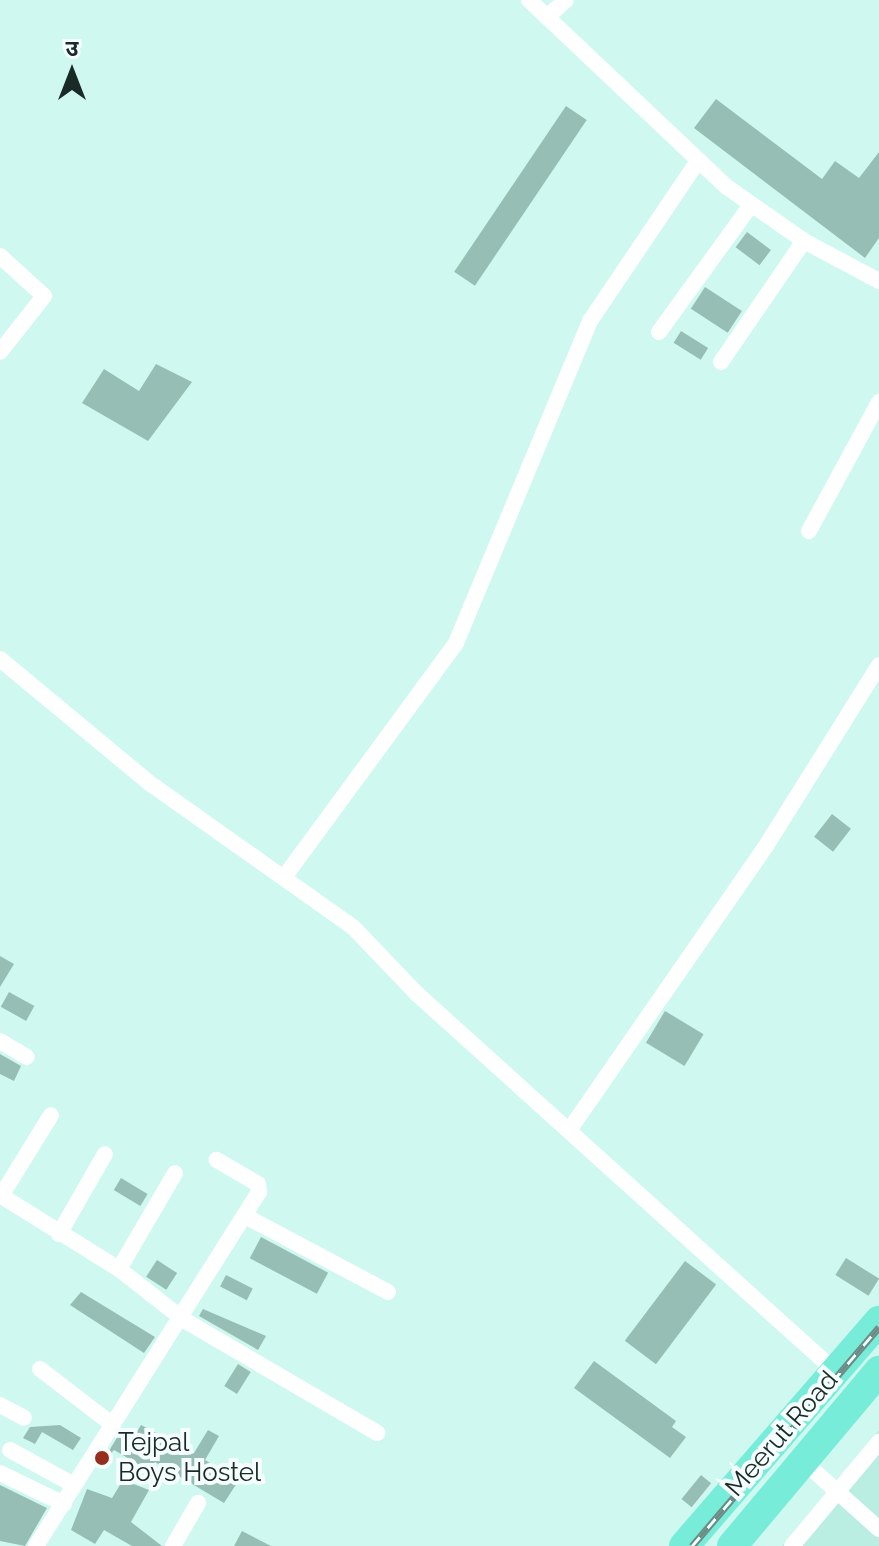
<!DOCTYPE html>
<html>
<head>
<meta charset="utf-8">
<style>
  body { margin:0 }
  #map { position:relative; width:879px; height:1546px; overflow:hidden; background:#cff9f0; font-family:Raleway,"Noto Sans Devanagari",sans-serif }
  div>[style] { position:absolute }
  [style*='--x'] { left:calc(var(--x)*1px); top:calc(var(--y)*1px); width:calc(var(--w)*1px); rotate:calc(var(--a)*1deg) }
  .built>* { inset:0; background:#baeee3 }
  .building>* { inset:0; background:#96beb5; transform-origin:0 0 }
  .street>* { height:16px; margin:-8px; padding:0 8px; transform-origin:8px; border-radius:8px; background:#fff }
  .highway>* { height:30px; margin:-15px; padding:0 15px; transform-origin:15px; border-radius:15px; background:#77edd9 }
  .rail>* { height:7px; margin-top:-3.5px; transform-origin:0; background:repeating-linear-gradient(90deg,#f5fefc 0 12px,#6e8a84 0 24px); box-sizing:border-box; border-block:2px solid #6e8a84 }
  .dots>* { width:22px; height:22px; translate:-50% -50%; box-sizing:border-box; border:4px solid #f5fefc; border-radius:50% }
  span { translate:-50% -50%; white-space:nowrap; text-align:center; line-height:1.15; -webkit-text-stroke:8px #f5fefc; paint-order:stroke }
  .street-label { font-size:26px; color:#1a2a27 }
  .poi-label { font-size:26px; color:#1a2a27 }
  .left { translate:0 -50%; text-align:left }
  .north { position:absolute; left:32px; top:32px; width:80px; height:80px; -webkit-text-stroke:6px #f5fefc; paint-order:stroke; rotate:0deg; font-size:22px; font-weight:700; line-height:32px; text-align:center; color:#1a2a27 }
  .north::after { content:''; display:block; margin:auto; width:28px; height:36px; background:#1a2a27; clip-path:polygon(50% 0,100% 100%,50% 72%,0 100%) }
</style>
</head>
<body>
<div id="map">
  <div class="built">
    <div style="clip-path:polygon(879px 1430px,879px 1546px,782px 1546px)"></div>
  </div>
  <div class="building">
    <div style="clip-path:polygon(716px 99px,822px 179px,835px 161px,859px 178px,879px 152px,879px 238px,865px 258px,694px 128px)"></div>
    <div style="left:566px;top:106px;width:25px;height:200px;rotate:34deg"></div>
    <div style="left:747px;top:232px;width:30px;height:19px;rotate:37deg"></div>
    <div style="left:705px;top:287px;width:44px;height:26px;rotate:33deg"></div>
    <div style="left:681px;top:331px;width:32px;height:14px;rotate:32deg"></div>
    <div style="clip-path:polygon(156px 364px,192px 382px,148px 441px,82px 403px,104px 369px,139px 391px)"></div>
    <div style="left:832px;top:814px;width:24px;height:29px;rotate:38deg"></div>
    <div style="clip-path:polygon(0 956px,14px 964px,0 987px)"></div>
    <div style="left:9px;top:992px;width:29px;height:17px;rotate:29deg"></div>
    <div style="left:665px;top:1011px;width:45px;height:37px;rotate:31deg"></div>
    <div style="clip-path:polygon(0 1054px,21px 1066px,14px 1081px,0 1074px)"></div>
    <div style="left:121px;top:1178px;width:31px;height:14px;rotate:31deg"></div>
    <div style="left:261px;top:1237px;width:76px;height:24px;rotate:28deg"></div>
    <div style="left:846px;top:1258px;width:39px;height:20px;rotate:32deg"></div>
    <div style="left:157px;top:1260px;width:24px;height:20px;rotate:33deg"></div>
    <div style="left:685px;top:1261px;width:39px;height:100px;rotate:37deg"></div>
    <div style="left:226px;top:1275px;width:30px;height:13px;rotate:27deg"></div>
    <div style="clip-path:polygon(81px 1292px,155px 1337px,144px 1353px,70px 1305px)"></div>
    <div style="clip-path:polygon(203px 1309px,266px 1336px,258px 1350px,199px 1316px)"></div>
    <div style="clip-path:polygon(594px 1361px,676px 1421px,672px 1427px,686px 1437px,670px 1458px,574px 1388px)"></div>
    <div style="left:238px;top:1364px;width:15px;height:26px;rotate:32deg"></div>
    <div style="clip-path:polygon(60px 1425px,81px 1438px,73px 1450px,42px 1432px,35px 1444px,23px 1438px,30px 1427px)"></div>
    <div style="clip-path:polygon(141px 1425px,194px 1453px,208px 1430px,219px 1436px,205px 1460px,239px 1480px,224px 1503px,155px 1462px,150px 1471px,114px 1450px,101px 1464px,118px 1436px,130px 1443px)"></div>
    <div style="left:701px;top:1475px;width:13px;height:31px;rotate:39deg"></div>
    <div style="clip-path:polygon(123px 1480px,149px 1490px,131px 1522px,162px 1546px,132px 1546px,104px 1530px,95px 1544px,71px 1530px,87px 1489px,112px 1498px)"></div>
    <div style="clip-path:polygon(0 1485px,47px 1508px,25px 1546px,0 1541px)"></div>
    <div style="clip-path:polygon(242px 1531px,271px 1546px,234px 1546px)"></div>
  </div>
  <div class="street">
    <div style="--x:529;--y:0;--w:272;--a:43.4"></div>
    <div style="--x:727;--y:187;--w:94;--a:35"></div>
    <div style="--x:804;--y:241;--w:85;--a:28.1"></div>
    <div style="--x:547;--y:17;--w:25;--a:-42"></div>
    <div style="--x:0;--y:256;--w:59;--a:42.3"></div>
    <div style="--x:44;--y:296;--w:71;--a:128.2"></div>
    <div style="--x:659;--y:332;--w:157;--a:-54.1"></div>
    <div style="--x:721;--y:362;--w:147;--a:-55.6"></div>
    <div style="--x:809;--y:531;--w:147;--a:-61.5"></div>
    <div style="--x:0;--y:659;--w:192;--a:39.7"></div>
    <div style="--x:148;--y:782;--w:251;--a:35.3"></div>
    <div style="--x:353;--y:927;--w:91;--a:46.3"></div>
    <div style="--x:416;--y:993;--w:566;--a:42.06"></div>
    <div style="--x:285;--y:876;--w:289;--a:-53.7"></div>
    <div style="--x:456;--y:643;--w:349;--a:-67.4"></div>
    <div style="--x:590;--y:321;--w:193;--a:-56"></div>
    <div style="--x:0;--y:1041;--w:31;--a:31"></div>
    <div style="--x:570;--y:1129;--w:344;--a:-55.3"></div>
    <div style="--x:766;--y:846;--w:213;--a:-58"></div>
    <div style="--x:0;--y:1195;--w:140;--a:31.9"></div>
    <div style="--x:119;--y:1269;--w:83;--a:38.1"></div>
    <div style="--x:184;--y:1320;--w:224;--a:30.3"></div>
    <div style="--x:1;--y:1196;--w:95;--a:-58.3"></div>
    <div style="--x:245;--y:1216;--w:162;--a:28"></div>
    <div style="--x:59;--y:1234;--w:92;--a:-60.1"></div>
    <div style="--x:119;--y:1269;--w:111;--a:-59.7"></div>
    <div style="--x:40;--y:1369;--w:92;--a:37.5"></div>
    <div style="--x:0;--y:1405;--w:27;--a:28"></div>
    <div style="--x:10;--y:1450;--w:73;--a:28.7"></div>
    <div style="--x:803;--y:1461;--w:102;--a:41.8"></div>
    <div style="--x:0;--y:1473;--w:71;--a:25.8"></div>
    <div style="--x:36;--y:1546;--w:418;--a:-57.8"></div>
    <div style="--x:259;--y:1192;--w:8;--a:-97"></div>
    <div style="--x:258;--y:1184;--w:48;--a:-149.7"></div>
    <div style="--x:173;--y:1546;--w:50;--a:-59.8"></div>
    <div style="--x:792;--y:1546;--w:136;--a:-50.1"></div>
  </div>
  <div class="highway">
    <div style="--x:684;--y:1546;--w:298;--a:-49.1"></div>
    <div style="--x:732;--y:1546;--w:229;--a:-50"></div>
  </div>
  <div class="rail">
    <div style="--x:692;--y:1546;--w:288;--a:-49.5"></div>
  </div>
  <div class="dots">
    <div style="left:102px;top:1458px;background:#972d1d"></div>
  </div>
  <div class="street-label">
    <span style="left:782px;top:1434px;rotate:-49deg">Meerut Road</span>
  </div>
  <div class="poi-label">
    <span class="left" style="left:118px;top:1458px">Tejpal<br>Boys Hostel</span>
  </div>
  <div class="north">उ</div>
</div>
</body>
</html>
